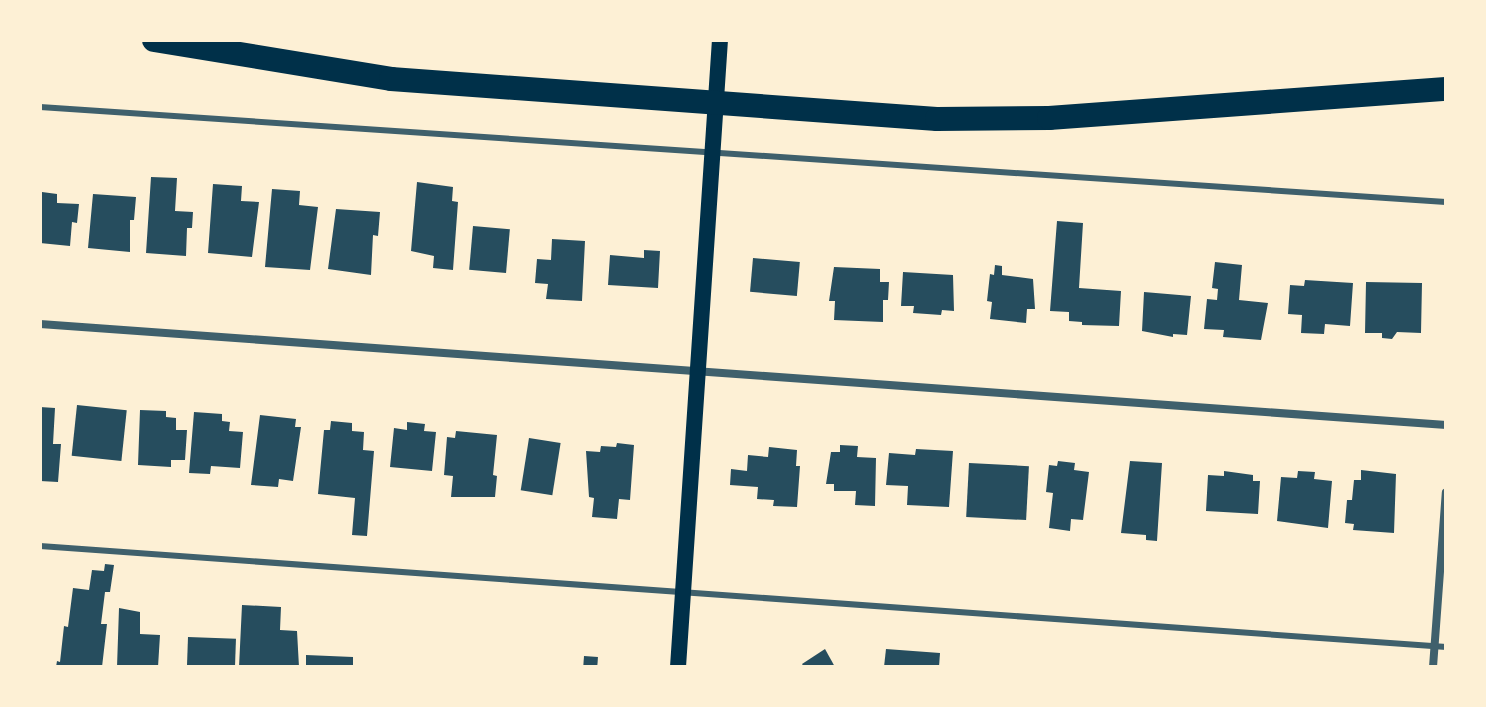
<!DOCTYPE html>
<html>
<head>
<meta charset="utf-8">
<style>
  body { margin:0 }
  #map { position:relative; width:1486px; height:707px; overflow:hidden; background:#fdf0d5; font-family:"Alegreya Sans",sans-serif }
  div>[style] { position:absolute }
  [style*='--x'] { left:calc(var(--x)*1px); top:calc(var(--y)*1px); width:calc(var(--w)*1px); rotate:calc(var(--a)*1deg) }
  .building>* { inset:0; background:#264d5e; transform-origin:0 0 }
  .service>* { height:6px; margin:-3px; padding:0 3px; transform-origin:3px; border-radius:3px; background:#3f606c }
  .minor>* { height:8px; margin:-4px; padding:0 4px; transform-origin:4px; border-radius:4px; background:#3f606c }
  .secondary>* { height:16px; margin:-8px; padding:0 8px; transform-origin:8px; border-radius:8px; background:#003049 }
  .motorway>* { height:24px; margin:-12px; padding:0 12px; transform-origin:12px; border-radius:12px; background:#003049 }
  span { translate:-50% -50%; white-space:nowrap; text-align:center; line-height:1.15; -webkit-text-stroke:8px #fdf0d5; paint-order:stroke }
  .frame { position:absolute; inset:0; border:42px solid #fdf0d5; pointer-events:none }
</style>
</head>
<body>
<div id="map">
  <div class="building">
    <div style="clip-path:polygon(151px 177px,177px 178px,175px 211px,193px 212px,192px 228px,187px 228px,186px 256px,146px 253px)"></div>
    <div style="clip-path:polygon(417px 182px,453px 187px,452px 201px,458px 202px,453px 270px,433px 268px,434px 256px,411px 251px)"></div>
    <div style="clip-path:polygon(213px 184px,242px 186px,241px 201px,259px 202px,252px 257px,208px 253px)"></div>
    <div style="clip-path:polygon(272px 189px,300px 191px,299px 205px,318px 207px,310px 270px,265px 267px)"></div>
    <div style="clip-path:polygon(42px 192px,57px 194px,57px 203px,79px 204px,77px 223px,72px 222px,70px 246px,40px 243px)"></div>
    <div style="clip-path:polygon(93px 194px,136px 197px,134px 220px,130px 220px,130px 252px,88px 248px)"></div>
    <div style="clip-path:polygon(336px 209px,380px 212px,378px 236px,373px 235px,371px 275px,328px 269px)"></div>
    <div style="clip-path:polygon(1057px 221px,1083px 223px,1079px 288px,1121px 291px,1119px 326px,1082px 325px,1082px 322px,1069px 321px,1069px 312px,1050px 311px)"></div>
    <div style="left:473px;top:226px;width:37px;height:44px;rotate:5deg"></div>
    <div style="clip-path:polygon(552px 239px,585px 241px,582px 301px,546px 299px,548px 284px,535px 283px,537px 259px,551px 260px)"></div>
    <div style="clip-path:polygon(644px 250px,660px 251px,658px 288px,608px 285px,610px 255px,644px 258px)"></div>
    <div style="left:753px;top:258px;width:47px;height:34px;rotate:5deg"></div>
    <div style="clip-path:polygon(1215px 262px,1242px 265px,1239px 300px,1268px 303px,1261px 340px,1223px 337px,1224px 330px,1204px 329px,1207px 299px,1217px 300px,1218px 289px,1212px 288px)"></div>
    <div style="clip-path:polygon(995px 265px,1002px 266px,1002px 275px,1033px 279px,1035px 309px,1027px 309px,1026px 323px,990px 319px,992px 302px,987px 301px,990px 274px,994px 275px)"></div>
    <div style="clip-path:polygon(834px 267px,880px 269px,880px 282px,889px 282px,888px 300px,883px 300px,883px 322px,834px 320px,835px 301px,829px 301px)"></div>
    <div style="clip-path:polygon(903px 272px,953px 275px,954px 311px,942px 310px,941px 315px,913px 313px,914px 306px,901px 306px)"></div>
    <div style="clip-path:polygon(1305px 280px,1353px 283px,1350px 326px,1325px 324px,1324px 334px,1301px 333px,1302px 315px,1288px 314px,1290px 285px,1304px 286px)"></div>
    <div style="clip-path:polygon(1366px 282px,1422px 283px,1421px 333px,1397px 332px,1392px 339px,1382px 338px,1382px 333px,1365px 333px)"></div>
    <div style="clip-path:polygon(1144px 292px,1191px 296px,1187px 335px,1173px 334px,1173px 337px,1142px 331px)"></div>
    <div style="left:77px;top:405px;width:50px;height:51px;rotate:6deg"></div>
    <div style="clip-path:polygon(40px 407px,55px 408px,53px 444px,61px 444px,58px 482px,40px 481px)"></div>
    <div style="clip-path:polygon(140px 410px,166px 411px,166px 417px,176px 418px,176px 430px,187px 430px,185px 460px,171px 460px,171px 467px,138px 465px)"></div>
    <div style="clip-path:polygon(194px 412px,222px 414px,222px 421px,230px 422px,229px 431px,243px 432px,240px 468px,211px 466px,210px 474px,189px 473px)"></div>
    <div style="clip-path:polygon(260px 415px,296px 419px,295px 427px,301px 427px,293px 481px,279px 479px,278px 487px,251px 485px)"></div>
    <div style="clip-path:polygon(331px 421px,352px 423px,352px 431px,364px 432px,363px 450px,374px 451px,367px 536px,352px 535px,355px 498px,318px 494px,324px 430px,330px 430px)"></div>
    <div style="clip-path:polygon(407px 422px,425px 424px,424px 431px,436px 432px,432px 471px,390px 467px,394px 428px,407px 430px)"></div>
    <div style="clip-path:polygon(456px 431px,497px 435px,493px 475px,497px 476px,495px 497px,451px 497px,453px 476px,444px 475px,447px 437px,455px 438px)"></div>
    <div style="left:529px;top:438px;width:32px;height:53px;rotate:9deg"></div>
    <div style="clip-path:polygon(617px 443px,634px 445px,630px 500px,619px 499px,617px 519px,592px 517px,594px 498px,589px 497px,586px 451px,600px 452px,601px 446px,616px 447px)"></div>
    <div style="clip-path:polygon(840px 445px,858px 446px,857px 457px,876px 458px,875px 506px,855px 505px,856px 491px,834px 491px,834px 484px,826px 484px,831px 452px,840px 452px)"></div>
    <div style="clip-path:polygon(769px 447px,797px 450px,796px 466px,800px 466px,797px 507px,773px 506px,774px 500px,757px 499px,758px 487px,730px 485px,731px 469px,747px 471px,748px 455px,768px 457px)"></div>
    <div style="clip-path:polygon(916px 449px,953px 451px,949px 507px,907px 505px,908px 486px,886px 485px,889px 453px,915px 455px)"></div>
    <div style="clip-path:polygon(1058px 461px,1075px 463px,1074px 470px,1089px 472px,1083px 520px,1071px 519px,1070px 531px,1049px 528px,1053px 493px,1046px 492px,1049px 465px,1057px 466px)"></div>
    <div style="clip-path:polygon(1130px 461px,1162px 463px,1157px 541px,1146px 540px,1146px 535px,1121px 533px)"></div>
    <div style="left:969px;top:463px;width:60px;height:54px;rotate:3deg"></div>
    <div style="clip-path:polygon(1361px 470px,1396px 474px,1394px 533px,1353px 530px,1354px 524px,1345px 523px,1347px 500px,1352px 500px,1354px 480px,1361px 480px)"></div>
    <div style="clip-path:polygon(1224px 471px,1253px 475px,1253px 481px,1260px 481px,1258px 514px,1206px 511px,1208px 475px,1224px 476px)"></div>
    <div style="clip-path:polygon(1298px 471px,1315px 472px,1314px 479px,1332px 481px,1328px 528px,1277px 521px,1281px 477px,1297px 478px)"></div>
    <div style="clip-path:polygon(105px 564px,114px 565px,110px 592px,105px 592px,101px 624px,107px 624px,102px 667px,56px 667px,57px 661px,60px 662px,64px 626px,68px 627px,73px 588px,89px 590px,92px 570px,104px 571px)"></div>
    <div style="clip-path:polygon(242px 605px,281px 607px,280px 630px,297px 631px,299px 667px,239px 667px)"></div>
    <div style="clip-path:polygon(119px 608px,140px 612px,140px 634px,160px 635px,158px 667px,117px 667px)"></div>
    <div style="left:188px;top:637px;width:48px;height:30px;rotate:2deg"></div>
    <div style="clip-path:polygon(825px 649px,835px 667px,804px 667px,802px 664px)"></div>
    <div style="clip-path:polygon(886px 649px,940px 653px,939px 667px,884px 667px)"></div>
    <div style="clip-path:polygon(306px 655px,353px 657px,353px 667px,306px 667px)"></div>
    <div style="left:584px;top:656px;width:14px;height:11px;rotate:4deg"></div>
  </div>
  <div class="service">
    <div style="--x:40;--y:107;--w:1409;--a:3.87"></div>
    <div style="--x:40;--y:546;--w:1410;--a:4.11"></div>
  </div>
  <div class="minor">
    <div style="--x:40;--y:324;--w:1410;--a:4.11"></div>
    <div style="--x:1433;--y:667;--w:175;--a:-85.8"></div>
  </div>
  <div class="secondary">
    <div style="--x:678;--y:667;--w:628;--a:-86.17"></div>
  </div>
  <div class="motorway">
    <div style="--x:154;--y:40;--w:240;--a:9.3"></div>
    <div style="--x:391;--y:79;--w:547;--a:4.19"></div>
    <div style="--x:937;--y:119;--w:112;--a:-0.5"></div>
    <div style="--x:1049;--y:118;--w:398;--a:-4.2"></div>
  </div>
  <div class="frame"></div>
</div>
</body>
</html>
